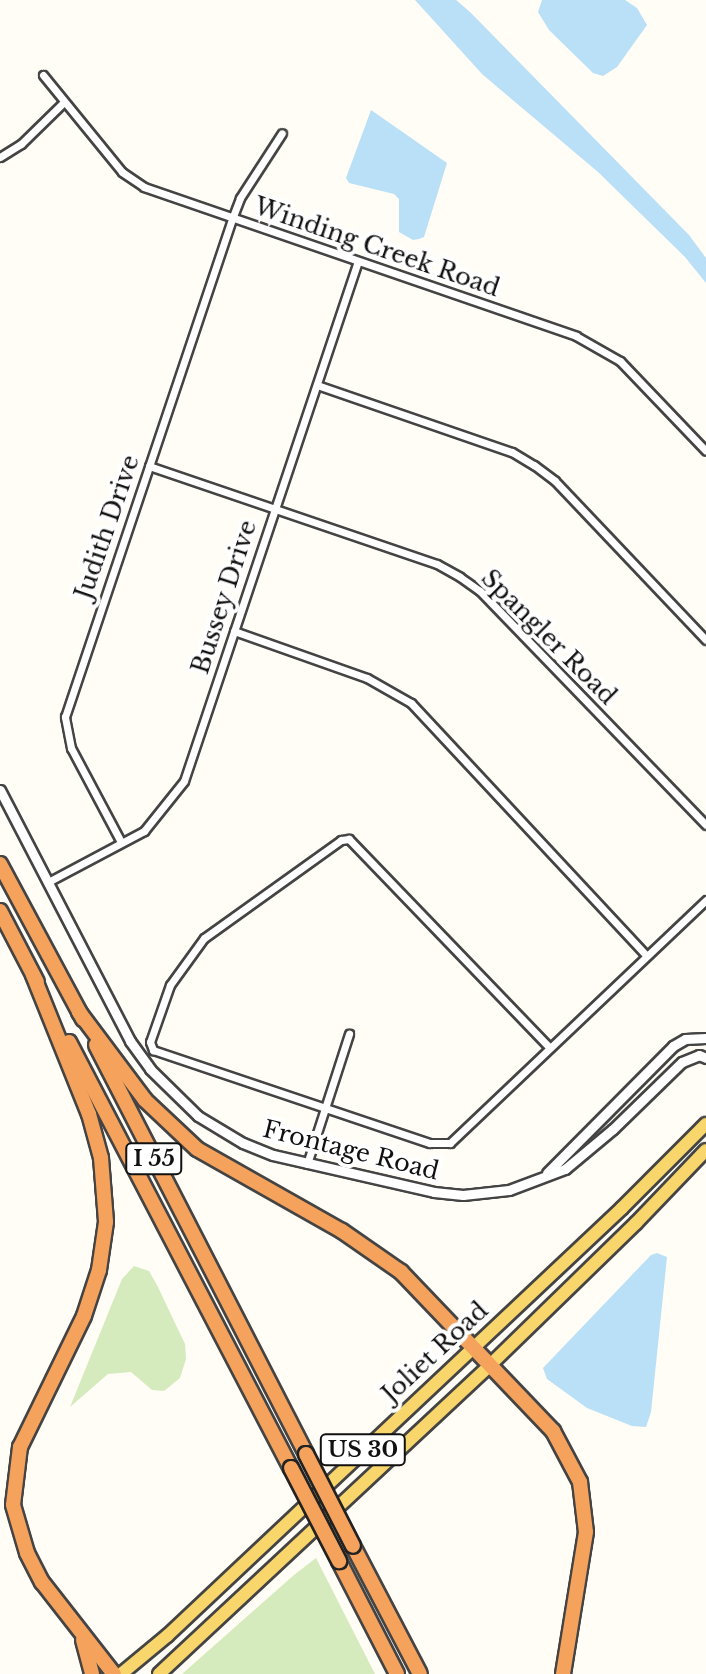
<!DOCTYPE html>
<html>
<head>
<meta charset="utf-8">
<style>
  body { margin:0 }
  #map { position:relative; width:706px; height:1674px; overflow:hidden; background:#fffdf5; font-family:"Libre Baskerville",serif }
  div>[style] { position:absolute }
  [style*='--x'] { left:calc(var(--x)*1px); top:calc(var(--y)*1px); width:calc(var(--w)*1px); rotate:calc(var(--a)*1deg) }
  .green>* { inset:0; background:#d5ebbd }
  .water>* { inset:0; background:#b9e0f7 }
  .roads { filter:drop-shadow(2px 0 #444) drop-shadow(-2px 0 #444) drop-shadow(0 2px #444) drop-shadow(0 -2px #444) }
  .minor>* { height:7px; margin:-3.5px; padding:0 3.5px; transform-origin:3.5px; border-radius:3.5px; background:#fff }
  .tertiary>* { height:9px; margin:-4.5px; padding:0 4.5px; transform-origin:4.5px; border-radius:4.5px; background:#fff }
  .primary>* { height:12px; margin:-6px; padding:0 6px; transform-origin:6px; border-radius:6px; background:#f9d66b }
  .motorway>* { height:14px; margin:-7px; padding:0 7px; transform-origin:7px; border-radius:7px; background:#f5a25d }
  .bridges { filter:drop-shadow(2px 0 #222) drop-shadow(-2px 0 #222) drop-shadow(0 2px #222) drop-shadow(0 -2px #222) }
  .motorway-bridge>* { height:14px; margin:-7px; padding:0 7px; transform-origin:7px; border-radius:7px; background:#f5a25d }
  span { translate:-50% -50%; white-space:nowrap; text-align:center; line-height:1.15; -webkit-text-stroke:8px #fff; paint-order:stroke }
  .shield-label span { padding:2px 6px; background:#fff; border:2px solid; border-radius:6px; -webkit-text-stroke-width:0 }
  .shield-label { font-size:22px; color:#111; font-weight:700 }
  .street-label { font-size:24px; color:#111 }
</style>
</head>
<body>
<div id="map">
  <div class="green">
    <div style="clip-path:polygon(134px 1266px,149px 1271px,157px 1285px,185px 1344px,186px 1359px,180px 1378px,164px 1391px,152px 1390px,131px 1372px,108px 1374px,70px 1407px,122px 1279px)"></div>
    <div style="clip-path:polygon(316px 1558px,375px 1674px,182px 1674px,294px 1575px)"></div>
  </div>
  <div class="water">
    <div style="clip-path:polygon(415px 0,456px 0,470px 12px,689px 235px,706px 258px,706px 283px,685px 257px,598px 172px,482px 74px)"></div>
    <div style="clip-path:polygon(542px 0,625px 0,637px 8px,647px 25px,617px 67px,603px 76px,593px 73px,549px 30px,538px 12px)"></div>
    <div style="clip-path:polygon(371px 110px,447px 163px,424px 237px,419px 239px,413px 240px,399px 232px,399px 199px,394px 194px,349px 183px,346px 178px)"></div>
    <div style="clip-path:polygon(657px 1253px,667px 1257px,651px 1412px,646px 1427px,632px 1426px,587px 1408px,547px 1379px,543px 1368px,651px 1255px)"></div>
  </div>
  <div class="roads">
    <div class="minor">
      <div style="--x:43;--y:75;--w:125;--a:50.8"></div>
      <div style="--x:122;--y:172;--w:27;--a:34"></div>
      <div style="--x:144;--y:187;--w:457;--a:19"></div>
      <div style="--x:576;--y:336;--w:51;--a:29.6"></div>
      <div style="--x:620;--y:361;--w:124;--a:46.3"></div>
      <div style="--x:0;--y:157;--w:25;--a:-32"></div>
      <div style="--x:21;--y:144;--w:60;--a:-44.3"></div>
      <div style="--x:317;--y:385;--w:206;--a:19"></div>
      <div style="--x:512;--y:452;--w:26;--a:31"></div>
      <div style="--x:534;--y:465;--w:26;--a:37"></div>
      <div style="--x:555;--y:481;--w:219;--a:46.5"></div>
      <div style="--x:149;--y:466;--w:304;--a:18.8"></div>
      <div style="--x:437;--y:564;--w:26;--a:29"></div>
      <div style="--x:460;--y:577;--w:24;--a:35"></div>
      <div style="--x:480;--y:591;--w:325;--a:46"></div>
      <div style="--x:234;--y:631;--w:141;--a:19.5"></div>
      <div style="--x:367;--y:678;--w:51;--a:29.6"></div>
      <div style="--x:411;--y:703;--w:345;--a:47"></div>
      <div style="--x:121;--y:842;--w:106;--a:-118"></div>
      <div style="--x:71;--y:748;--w:32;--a:-101"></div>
      <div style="--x:65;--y:717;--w:525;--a:-71.46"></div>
      <div style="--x:232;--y:219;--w:22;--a:-69"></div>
      <div style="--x:240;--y:198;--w:77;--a:-57.1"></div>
      <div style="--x:48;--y:882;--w:109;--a:-28"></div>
      <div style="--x:144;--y:831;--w:64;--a:-51.3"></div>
      <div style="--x:184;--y:781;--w:548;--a:-71.5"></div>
      <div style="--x:549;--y:1047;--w:289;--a:-133.9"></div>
      <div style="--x:349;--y:839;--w:8;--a:173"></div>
      <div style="--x:341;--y:840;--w:168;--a:144.4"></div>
      <div style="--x:204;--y:938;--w:58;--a:125.9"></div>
      <div style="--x:170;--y:985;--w:60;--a:109.3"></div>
      <div style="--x:150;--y:1042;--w:9;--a:69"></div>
      <div style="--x:153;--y:1050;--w:292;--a:18.6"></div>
      <div style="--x:430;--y:1143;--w:20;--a:0"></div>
      <div style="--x:450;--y:1143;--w:353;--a:-43.5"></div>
      <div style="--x:307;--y:1164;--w:137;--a:-72.1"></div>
    </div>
    <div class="tertiary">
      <div style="--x:0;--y:790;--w:283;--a:62.6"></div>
      <div style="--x:130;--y:1041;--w:34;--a:54"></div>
      <div style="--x:150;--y:1069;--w:67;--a:44.4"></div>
      <div style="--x:198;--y:1116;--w:52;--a:31"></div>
      <div style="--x:243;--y:1143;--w:32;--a:22"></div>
      <div style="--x:273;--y:1155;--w:165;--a:12.9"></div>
      <div style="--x:434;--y:1192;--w:29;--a:6"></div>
      <div style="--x:463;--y:1195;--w:46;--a:-6.2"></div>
      <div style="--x:509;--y:1190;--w:60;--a:-20.6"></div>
      <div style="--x:565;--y:1169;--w:62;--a:-39.8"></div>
      <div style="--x:613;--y:1129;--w:96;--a:-44.2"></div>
      <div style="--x:682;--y:1062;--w:18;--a:-22"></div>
      <div style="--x:699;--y:1055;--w:8;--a:23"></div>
      <div style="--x:547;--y:1173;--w:179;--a:-45.2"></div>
      <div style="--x:673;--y:1046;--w:14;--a:-30"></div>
      <div style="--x:685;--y:1039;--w:21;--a:-3"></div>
    </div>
    <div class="primary">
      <div style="--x:121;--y:1674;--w:60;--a:-39.6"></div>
      <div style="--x:167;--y:1636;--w:625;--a:-43.25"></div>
      <div style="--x:622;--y:1208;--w:119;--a:-45"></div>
      <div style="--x:159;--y:1674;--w:451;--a:-43"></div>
      <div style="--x:489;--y:1366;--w:205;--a:-44.2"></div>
      <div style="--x:636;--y:1223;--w:101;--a:-46.2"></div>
    </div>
    <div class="motorway">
      <div style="--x:0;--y:864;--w:176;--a:61.8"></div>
      <div style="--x:0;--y:911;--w:80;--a:62.5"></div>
      <div style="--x:33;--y:975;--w:150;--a:68.1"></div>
      <div style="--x:89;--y:1114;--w:46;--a:74.7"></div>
      <div style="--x:101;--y:1158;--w:64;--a:85.5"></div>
      <div style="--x:106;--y:1222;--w:49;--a:98.3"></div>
      <div style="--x:99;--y:1270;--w:48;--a:108.1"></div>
      <div style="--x:84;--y:1316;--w:146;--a:116"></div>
      <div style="--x:20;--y:1447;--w:58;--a:96.9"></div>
      <div style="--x:13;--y:1505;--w:50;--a:73.7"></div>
      <div style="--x:27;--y:1553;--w:33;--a:63"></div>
      <div style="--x:42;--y:1582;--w:117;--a:52"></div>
      <div style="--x:79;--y:1012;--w:110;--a:53.1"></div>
      <div style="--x:145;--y:1100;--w:71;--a:43.3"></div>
      <div style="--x:197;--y:1149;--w:167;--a:29.5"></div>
      <div style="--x:342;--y:1231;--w:72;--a:34.8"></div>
      <div style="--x:401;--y:1272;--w:220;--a:46.3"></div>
      <div style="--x:553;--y:1431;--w:58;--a:62.1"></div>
      <div style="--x:580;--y:1482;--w:50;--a:83.2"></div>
      <div style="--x:586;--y:1532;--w:144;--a:99.2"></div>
      <div style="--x:69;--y:1042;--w:480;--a:62.5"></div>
      <div style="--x:96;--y:1045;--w:460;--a:62.8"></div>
      <div style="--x:353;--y:1546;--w:144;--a:62.4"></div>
      <div style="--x:339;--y:1561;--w:127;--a:62.8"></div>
      <div style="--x:83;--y:1640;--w:35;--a:75"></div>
    </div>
  </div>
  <div class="bridges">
    <div class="motorway-bridge">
      <div style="--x:306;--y:1454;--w:103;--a:62.9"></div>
      <div style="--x:291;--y:1468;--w:105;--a:62.7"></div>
    </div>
  </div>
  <div class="shield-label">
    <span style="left:154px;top:1159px">I 55</span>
    <span style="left:363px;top:1450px">US 30</span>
  </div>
  <div class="street-label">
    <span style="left:377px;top:247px;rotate:19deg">Winding Creek Road</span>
    <span style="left:107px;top:527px;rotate:-71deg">Judith Drive</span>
    <span style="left:224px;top:597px;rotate:-72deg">Bussey Drive</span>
    <span style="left:549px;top:637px;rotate:45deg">Spangler Road</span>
    <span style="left:351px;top:1150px;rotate:14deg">Frontage Road</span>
    <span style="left:435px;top:1352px;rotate:-43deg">Joliet Road</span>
  </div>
</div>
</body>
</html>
